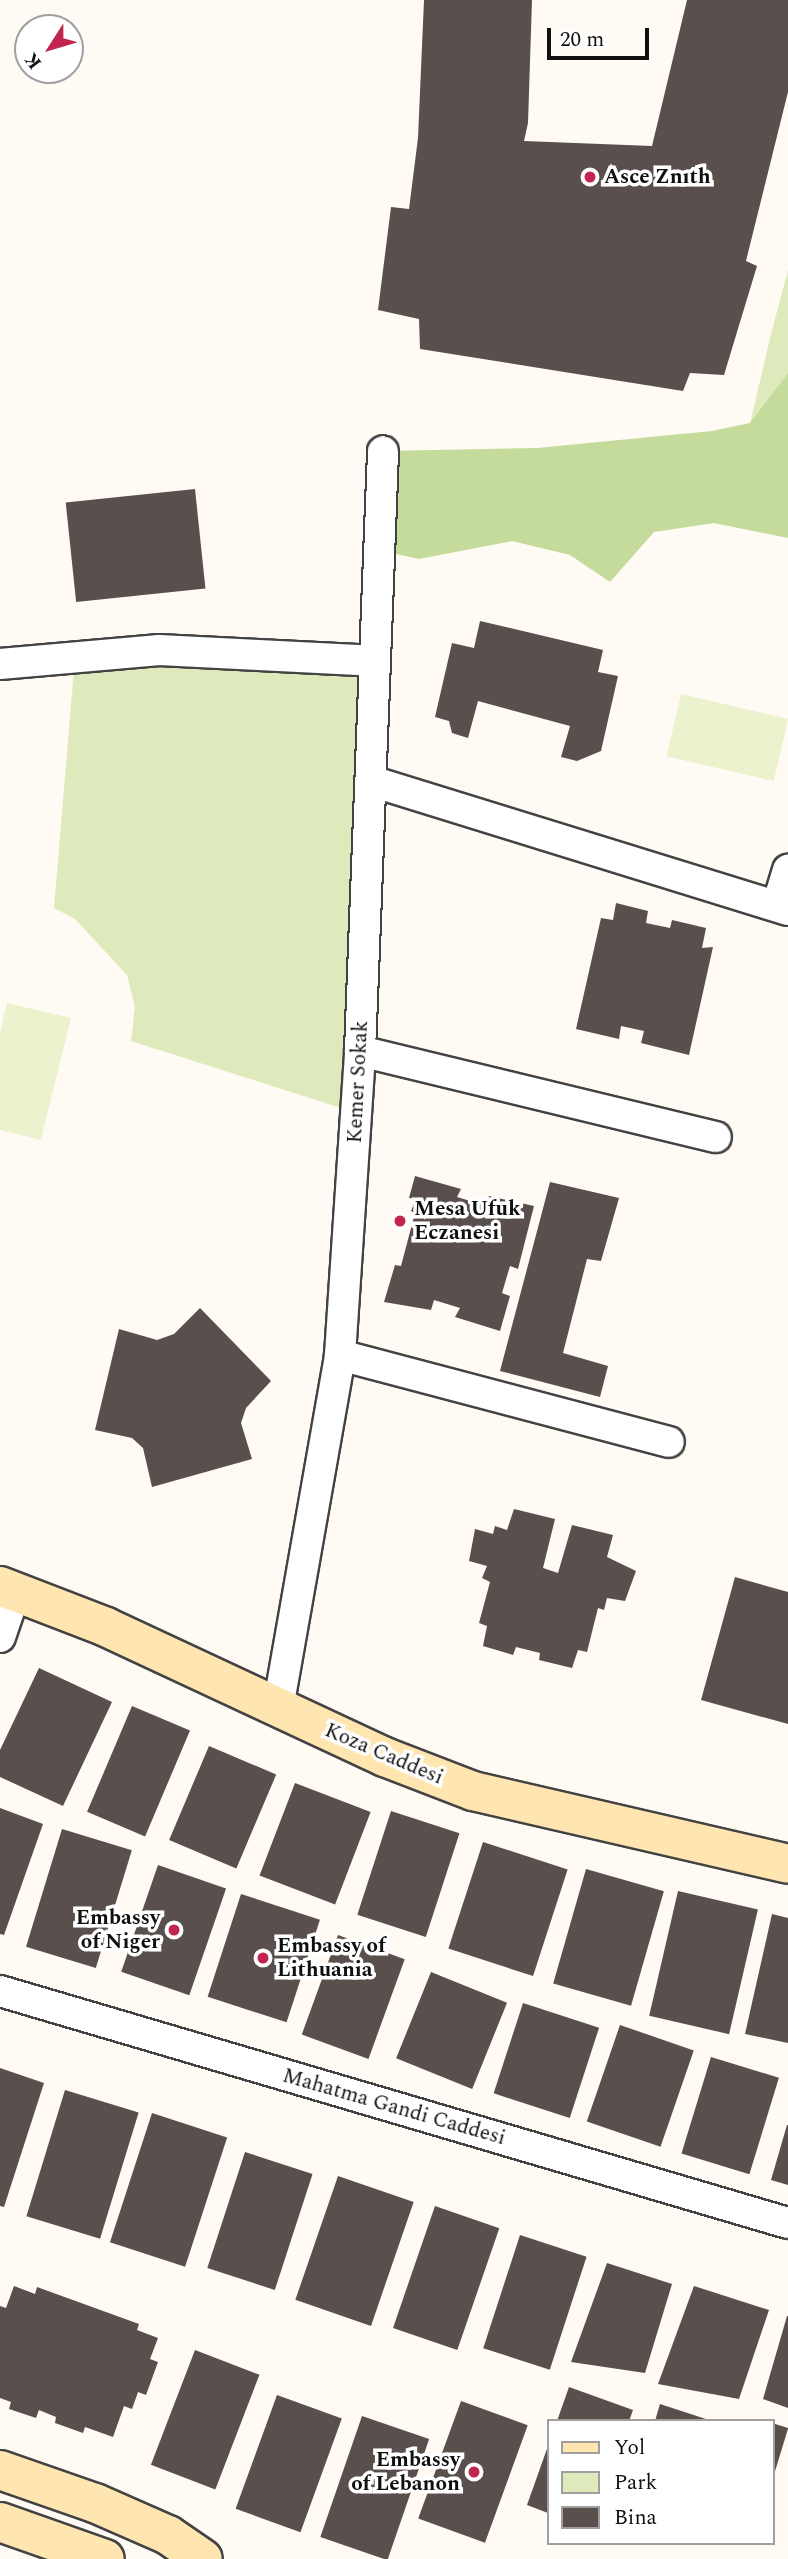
<!DOCTYPE html>
<html>
<head>
<meta charset="utf-8">
<style>
  body { margin:0 }
  #map { position:relative; width:788px; height:2559px; overflow:hidden; background:#fffaf3; font-family:Spectral,serif }
  div>[style] { position:absolute }
  [style*='--x'] { left:calc(var(--x)*1px); top:calc(var(--y)*1px); width:calc(var(--w)*1px); rotate:calc(var(--a)*1deg) }
  .green>* { inset:0; background:#deeabc }
  .forest>* { inset:0; background:#c5db9b }
  .pitch>* { inset:0; background:#edf2ce; transform-origin:0 0 }
  .building>* { inset:0; background:#594f4c; transform-origin:0 0 }
  .roads { filter:drop-shadow(2px 0 #434343) drop-shadow(-2px 0 #434343) drop-shadow(0 2px #434343) drop-shadow(0 -2px #434343) }
  .street>* { height:30px; margin:-15px; padding:0 15px; transform-origin:15px; border-radius:15px; background:#fff }
  .secondary>* { height:38px; margin:-19px; padding:0 19px; transform-origin:19px; border-radius:19px; background:#ffe5af }
  .dots>* { width:19px; height:19px; translate:-50% -50%; box-sizing:border-box; border:4px solid #fff; border-radius:50% }
  span { translate:-50% -50%; white-space:nowrap; text-align:center; line-height:1.15; -webkit-text-stroke:7px #fff; paint-order:stroke }
  .poi-label { font-size:21px; color:#101010; font-weight:700 }
  .left { translate:0 -50%; text-align:left }
  .right { translate:-100% -50%; text-align:right }
  .street-label { font-size:21px; color:#101010 }
  .legend { position:absolute; left:547px; top:2419px; width:228px; height:126px; box-sizing:border-box; background:#fff; border:2px solid #9f9f9f; margin:0; padding:9px 12px; list-style:none; font-size:21px; color:#101010 }
  .legend li { display:flex; align-items:center; gap:14px; height:35px }
  .legend b { width:35px; border:2px solid #9f9f9f }
  .north { position:absolute; left:14px; top:14px; width:70px; height:70px; box-sizing:border-box; background:#fff; border:2px solid #9f9f9f; border-radius:50%; rotate:233deg; font-size:19px; font-weight:700; line-height:28px; text-align:center; color:#101010 }
  .north::after { content:''; display:block; margin:auto; width:24px; height:32px; background:#c2264e; clip-path:polygon(50% 0,100% 100%,50% 72%,0 100%) }
  .scale { position:absolute; left:547px; top:28px; width:102px; height:32px; box-sizing:border-box; border:4px solid #101010; border-top:0; padding-left:9px; font-size:21px; line-height:24px; white-space:nowrap; color:#101010; -webkit-text-stroke:5px #fff; paint-order:stroke }
</style>
</head>
<body>
<div id="map">
  <div class="green">
    <div style="clip-path:polygon(788px 270px,788px 373px,750px 424px,770px 338px)"></div>
    <div style="clip-path:polygon(75px 658px,373px 661px,357px 1113px,131px 1041px,135px 1007px,127px 975px,75px 919px,54px 908px)"></div>
  </div>
  <div class="forest">
    <div style="clip-path:polygon(788px 373px,788px 538px,714px 523px,654px 532px,610px 582px,570px 555px,512px 541px,419px 559px,378px 550px,383px 451px,537px 448px,712px 431px,750px 423px)"></div>
  </div>
  <div class="pitch">
    <div style="left:681px;top:694px;width:110px;height:64px;rotate:13deg"></div>
    <div style="clip-path:polygon(7px 1003px,71px 1018px,41px 1140px,0 1130px,0 1033px)"></div>
  </div>
  <div class="building">
    <div style="clip-path:polygon(424px 0,532px 0,528px 123px,524px 141px,652px 146px,687px 0,788px 0,788px 92px,746px 261px,757px 266px,724px 375px,690px 373px,683px 391px,420px 349px,419px 319px,378px 310px,391px 207px,409px 209px,418px 138px)"></div>
    <div style="left:195px;top:489px;width:100px;height:130px;rotate:84deg"></div>
    <div style="clip-path:polygon(480px 621px,603px 650px,598px 672px,618px 676px,601px 751px,577px 761px,561px 757px,570px 726px,478px 701px,468px 738px,452px 733px,449px 721px,435px 717px,452px 643px,474px 648px)"></div>
    <div style="clip-path:polygon(616px 903px,648px 911px,646px 923px,670px 928px,672px 920px,706px 928px,702px 948px,713px 947px,689px 1055px,641px 1043px,644px 1031px,621px 1026px,619px 1039px,576px 1029px,601px 918px,613px 920px)"></div>
    <div style="clip-path:polygon(415px 1176px,461px 1189px,457px 1197px,487px 1206px,489px 1196px,534px 1206px,518px 1269px,510px 1266px,502px 1293px,510px 1296px,500px 1331px,455px 1317px,460px 1308px,434px 1300px,431px 1310px,384px 1302px,395px 1265px,401px 1266px,415px 1213px,411px 1211px,416px 1199px,409px 1198px)"></div>
    <div style="clip-path:polygon(550px 1182px,619px 1198px,601px 1261px,587px 1259px,563px 1353px,608px 1366px,600px 1397px,500px 1371px)"></div>
    <div style="clip-path:polygon(200px 1308px,271px 1381px,246px 1408px,241px 1423px,252px 1459px,152px 1487px,143px 1448px,132px 1438px,95px 1430px,119px 1329px,157px 1340px,174px 1334px)"></div>
    <div style="clip-path:polygon(514px 1509px,555px 1519px,543px 1568px,558px 1573px,572px 1525px,613px 1535px,607px 1557px,636px 1571px,625px 1601px,607px 1598px,604px 1610px,598px 1608px,587px 1652px,578px 1650px,572px 1668px,539px 1660px,540px 1653px,516px 1647px,513px 1655px,483px 1646px,487px 1626px,479px 1623px,490px 1582px,482px 1578px,487px 1566px,469px 1561px,475px 1529px,493px 1534px,495px 1526px,507px 1530px)"></div>
    <div style="clip-path:polygon(735px 1577px,788px 1592px,788px 1724px,701px 1700px)"></div>
    <div style="clip-path:polygon(39px 1668px,112px 1702px,63px 1806px,0 1777px,0 1750px)"></div>
    <div style="left:132px;top:1706px;width:63px;height:115px;rotate:23deg"></div>
    <div style="left:209px;top:1746px;width:73px;height:102px;rotate:23deg"></div>
    <div style="left:295px;top:1783px;width:81px;height:99px;rotate:21deg"></div>
    <div style="clip-path:polygon(0 1808px,43px 1824px,4px 1935px,0 1934px)"></div>
    <div style="left:391px;top:1811px;width:72px;height:109px;rotate:18deg"></div>
    <div style="left:62px;top:1829px;width:73px;height:123px;rotate:17deg"></div>
    <div style="left:483px;top:1842px;width:89px;height:112px;rotate:18deg"></div>
    <div style="left:158px;top:1865px;width:72px;height:113px;rotate:19deg"></div>
    <div style="left:586px;top:1869px;width:81px;height:119px;rotate:16deg"></div>
    <div style="left:678px;top:1891px;width:82px;height:128px;rotate:13deg"></div>
    <div style="left:241px;top:1894px;width:83px;height:108px;rotate:18deg"></div>
    <div style="clip-path:polygon(772px 1914px,788px 1918px,788px 2043px,745px 2034px)"></div>
    <div style="left:338px;top:1935px;width:71px;height:106px;rotate:20deg"></div>
    <div style="left:431px;top:1972px;width:82px;height:93px;rotate:22deg"></div>
    <div style="left:523px;top:2003px;width:80px;height:95px;rotate:18deg"></div>
    <div style="left:620px;top:2025px;width:78px;height:102px;rotate:19deg"></div>
    <div style="left:711px;top:2057px;width:71px;height:101px;rotate:17deg"></div>
    <div style="clip-path:polygon(0 2068px,44px 2083px,4px 2207px,0 2206px)"></div>
    <div style="left:65px;top:2090px;width:77px;height:132px;rotate:17deg"></div>
    <div style="left:152px;top:2113px;width:79px;height:136px;rotate:18deg"></div>
    <div style="clip-path:polygon(787px 2125px,788px 2125px,788px 2185px,771px 2180px)"></div>
    <div style="left:245px;top:2152px;width:71px;height:122px;rotate:18deg"></div>
    <div style="left:338px;top:2176px;width:80px;height:131px;rotate:19deg"></div>
    <div style="left:435px;top:2206px;width:68px;height:129px;rotate:19deg"></div>
    <div style="left:520px;top:2235px;width:70px;height:119px;rotate:18deg"></div>
    <div style="clip-path:polygon(607px 2263px,672px 2284px,645px 2373px,571px 2362px)"></div>
    <div style="clip-path:polygon(14px 2286px,35px 2294px,37px 2287px,139px 2324px,137px 2330px,158px 2338px,150px 2359px,158px 2362px,146px 2395px,138px 2392px,132px 2409px,124px 2406px,113px 2437px,85px 2427px,83px 2433px,55px 2423px,56px 2417px,39px 2410px,36px 2418px,9px 2409px,11px 2402px,0 2398px,0 2306px,6px 2308px)"></div>
    <div style="clip-path:polygon(694px 2286px,769px 2310px,739px 2399px,658px 2384px)"></div>
    <div style="clip-path:polygon(787px 2316px,788px 2316px,788px 2408px,763px 2399px)"></div>
    <div style="left:195px;top:2350px;width:69px;height:123px;rotate:21deg"></div>
    <div style="clip-path:polygon(569px 2387px,633px 2410px,629px 2421px,557px 2421px)"></div>
    <div style="left:277px;top:2395px;width:69px;height:121px;rotate:20deg"></div>
    <div style="left:461px;top:2401px;width:71px;height:125px;rotate:20deg"></div>
    <div style="clip-path:polygon(660px 2404px,709px 2420px,709px 2421px,655px 2421px)"></div>
    <div style="left:362px;top:2416px;width:71px;height:128px;rotate:19deg"></div>
    <div style="left:772px;top:2423px;width:17px;height:98px;rotate:17deg"></div>
    <div style="clip-path:polygon(548px 2446px,548px 2513px,527px 2505px)"></div>
  </div>
  <div class="roads">
    <div class="street">
      <div style="--x:0;--y:664;--w:160;--a:-5"></div>
      <div style="--x:159;--y:650;--w:214;--a:2.9"></div>
      <div style="--x:371;--y:781;--w:436;--a:17.2"></div>
      <div style="--x:777;--y:906;--w:38;--a:-73"></div>
      <div style="--x:360;--y:1051;--w:366;--a:13.6"></div>
      <div style="--x:340;--y:1355;--w:340;--a:14.8"></div>
      <div style="--x:0;--y:1637;--w:50;--a:-71.2"></div>
      <div style="--x:278;--y:1708;--w:358;--a:-80"></div>
      <div style="--x:340;--y:1355;--w:305;--a:-86.2"></div>
      <div style="--x:360;--y:1051;--w:600;--a:-87.8"></div>
      <div style="--x:0;--y:1991;--w:821;--a:16.41"></div>
    </div>
    <div class="secondary">
      <div style="--x:0;--y:1586;--w:114;--a:21.1"></div>
      <div style="--x:106;--y:1627;--w:308;--a:25"></div>
      <div style="--x:385;--y:1757;--w:94;--a:21.1"></div>
      <div style="--x:473;--y:1791;--w:323;--a:13"></div>
      <div style="--x:0;--y:2470;--w:101;--a:19.2"></div>
      <div style="--x:95;--y:2503;--w:80;--a:23.7"></div>
      <div style="--x:168;--y:2535;--w:42;--a:34.4"></div>
      <div style="--x:0;--y:2522;--w:111;--a:19.4"></div>
    </div>
  </div>
  <div class="dots">
    <div style="left:590px;top:177px;background:#c2264e"></div>
    <div style="left:400px;top:1221px;background:#c2264e"></div>
    <div style="left:174px;top:1930px;background:#c2264e"></div>
    <div style="left:263px;top:1958px;background:#c2264e"></div>
    <div style="left:474px;top:2472px;background:#c2264e"></div>
  </div>
  <div class="poi-label">
    <span class="left" style="left:604px;top:177px">Asce Znıth</span>
    <span class="left" style="left:414px;top:1221px">Mesa Ufuk<br>Eczanesi</span>
    <span class="right" style="left:160px;top:1930px">Embassy<br>of Niger</span>
    <span class="left" style="left:277px;top:1958px">Embassy of<br>Lithuania</span>
    <span class="right" style="left:460px;top:2472px">Embassy<br>of Lebanon</span>
  </div>
  <div class="street-label">
    <span style="left:358px;top:1082px;rotate:-87deg">Kemer Sokak</span>
    <span style="left:384px;top:1754px;rotate:23deg">Koza Caddesi</span>
    <span style="left:394px;top:2107px;rotate:16deg">Mahatma Gandi Caddesi</span>
  </div>
  <ul class="legend">
  <li><b style="height:9px;background:#ffe5af"></b>Yol</li>
  <li><b style="height:19px;background:#deeabc"></b>Park</li>
  <li><b style="height:19px;background:#594f4c"></b>Bina</li>
  </ul>
  <div class="north">K</div>
  <div class="scale">20 m</div>
</div>
</body>
</html>
